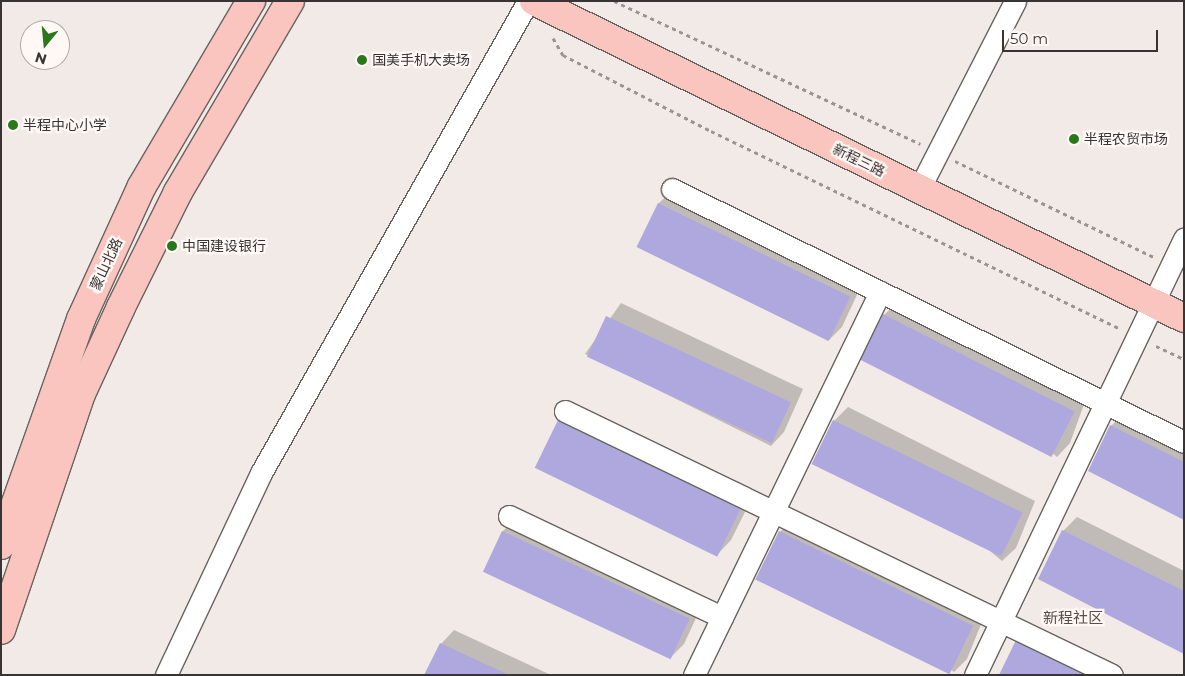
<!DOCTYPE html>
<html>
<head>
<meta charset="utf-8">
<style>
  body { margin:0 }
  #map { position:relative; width:1185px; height:676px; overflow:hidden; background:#f2eae7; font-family:Montserrat,"Noto Sans SC",sans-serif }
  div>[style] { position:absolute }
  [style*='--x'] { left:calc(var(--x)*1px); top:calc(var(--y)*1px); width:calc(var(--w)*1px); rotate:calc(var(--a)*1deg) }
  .shadow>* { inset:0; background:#0003 }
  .building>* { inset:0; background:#aea8df; transform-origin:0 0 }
  .path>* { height:3px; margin-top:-1.5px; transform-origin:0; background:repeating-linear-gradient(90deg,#9a9492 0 4px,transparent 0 8px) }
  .roads { filter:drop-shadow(1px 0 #696360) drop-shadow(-1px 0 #696360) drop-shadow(0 1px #696360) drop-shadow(0 -1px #696360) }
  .minor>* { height:21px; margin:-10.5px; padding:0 10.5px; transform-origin:10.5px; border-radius:10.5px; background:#fff }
  .major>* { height:28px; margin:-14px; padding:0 14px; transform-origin:14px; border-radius:14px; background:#fbc5bf }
  .dots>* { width:14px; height:14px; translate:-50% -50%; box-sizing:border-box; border:2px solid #fff8f5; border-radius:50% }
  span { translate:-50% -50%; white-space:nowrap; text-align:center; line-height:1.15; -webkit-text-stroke:4.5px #fff8f5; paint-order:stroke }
  .poi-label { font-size:14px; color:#373433 }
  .left { translate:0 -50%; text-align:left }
  .street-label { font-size:14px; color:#373433 }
  .neighbourhood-label { font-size:15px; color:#554e4c }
  .frame { position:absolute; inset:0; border:2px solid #373433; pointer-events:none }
  .north { position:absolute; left:20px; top:20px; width:50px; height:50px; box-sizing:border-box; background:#fff8f5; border:1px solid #afaaa7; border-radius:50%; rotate:197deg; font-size:14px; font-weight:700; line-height:20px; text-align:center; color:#373433 }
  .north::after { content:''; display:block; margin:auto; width:18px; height:22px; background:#2b771d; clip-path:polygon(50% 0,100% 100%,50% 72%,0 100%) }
  .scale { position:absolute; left:1002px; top:30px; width:156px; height:22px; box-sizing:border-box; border:2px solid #373433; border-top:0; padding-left:6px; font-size:15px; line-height:18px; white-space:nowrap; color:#373433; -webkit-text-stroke:4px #fff8f5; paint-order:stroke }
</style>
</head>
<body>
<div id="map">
  <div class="shadow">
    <div style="clip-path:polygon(673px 190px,862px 284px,842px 327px,828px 341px,638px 246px,659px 203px)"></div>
    <div style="clip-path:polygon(898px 302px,1087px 396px,1070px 443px,1057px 457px,884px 315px)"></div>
    <div style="clip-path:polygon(621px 303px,803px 389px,784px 432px,771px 446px,585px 354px)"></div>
    <div style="clip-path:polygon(848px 407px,1035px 501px,1016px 548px,1002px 561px,834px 421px)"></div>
    <div style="clip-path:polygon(573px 408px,753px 496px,731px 540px,718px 554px,559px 421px)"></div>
    <div style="clip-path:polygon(1125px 412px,1184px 442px,1184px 519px,1111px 426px)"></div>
    <div style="clip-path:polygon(1077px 517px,1184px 571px,1184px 653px,1063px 531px)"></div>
    <div style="clip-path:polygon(516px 518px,703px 603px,684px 644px,671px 657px,485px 572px,503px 531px)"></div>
    <div style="clip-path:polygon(793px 518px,986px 612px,967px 659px,954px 672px,780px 532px)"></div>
    <div style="clip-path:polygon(1030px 627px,1123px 675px,1001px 675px)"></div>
    <div style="clip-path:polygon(454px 630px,551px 675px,426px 675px,441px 644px)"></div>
  </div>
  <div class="building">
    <div style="left:658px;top:203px;width:214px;height:49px;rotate:26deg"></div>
    <div style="left:883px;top:314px;width:215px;height:51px;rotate:27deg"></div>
    <div style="left:606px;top:316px;width:204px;height:45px;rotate:25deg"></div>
    <div style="left:558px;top:420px;width:203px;height:53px;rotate:26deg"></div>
    <div style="left:833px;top:420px;width:211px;height:49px;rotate:26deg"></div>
    <div style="clip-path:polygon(1110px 425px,1184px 462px,1184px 520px,1088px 471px)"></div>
    <div style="clip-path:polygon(1062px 530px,1184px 591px,1184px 654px,1038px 579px)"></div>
    <div style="left:502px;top:531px;width:207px;height:45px;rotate:25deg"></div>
    <div style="left:779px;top:531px;width:216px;height:54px;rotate:26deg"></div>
    <div style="clip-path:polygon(1016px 640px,1084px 675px,999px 675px)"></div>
    <div style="clip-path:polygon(440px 643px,509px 675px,424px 675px)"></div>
  </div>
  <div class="path">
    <div style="--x:614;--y:1;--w:338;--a:25"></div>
    <div style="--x:553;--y:38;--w:20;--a:60"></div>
    <div style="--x:563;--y:55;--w:166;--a:27.2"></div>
    <div style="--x:711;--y:131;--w:453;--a:25.8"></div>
    <div style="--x:955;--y:161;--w:221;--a:25.8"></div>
    <div style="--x:1156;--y:346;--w:31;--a:25"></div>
  </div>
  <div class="roads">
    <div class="minor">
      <div style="--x:672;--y:189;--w:571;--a:26.3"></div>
      <div style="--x:919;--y:189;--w:211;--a:-62.9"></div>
      <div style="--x:565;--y:411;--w:607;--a:25.76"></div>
      <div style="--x:509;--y:516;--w:236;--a:25.4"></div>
      <div style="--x:166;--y:675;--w:223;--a:-64.8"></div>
      <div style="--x:261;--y:473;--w:542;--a:-60.5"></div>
      <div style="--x:694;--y:675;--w:426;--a:-64.1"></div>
      <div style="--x:975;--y:675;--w:484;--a:-64.4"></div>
    </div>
    <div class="major">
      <div style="--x:534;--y:1;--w:723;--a:26"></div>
      <div style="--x:1;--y:545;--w:240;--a:-70.5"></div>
      <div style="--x:81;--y:319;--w:146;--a:-65.4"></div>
      <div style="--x:142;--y:186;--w:215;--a:-59.5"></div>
      <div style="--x:1;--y:630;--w:249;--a:-71.3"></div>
      <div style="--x:81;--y:394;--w:96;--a:-65.3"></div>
      <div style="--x:121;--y:307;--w:128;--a:-63.6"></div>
      <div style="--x:178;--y:192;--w:221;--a:-59.6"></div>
    </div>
  </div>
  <div class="dots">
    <div style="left:362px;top:60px;background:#2b771d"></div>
    <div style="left:13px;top:125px;background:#2b771d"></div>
    <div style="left:1074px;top:139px;background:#2b771d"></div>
    <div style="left:172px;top:246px;background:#2b771d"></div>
  </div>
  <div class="poi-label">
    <span class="left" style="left:372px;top:60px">国美手机大卖场</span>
    <span class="left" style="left:23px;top:125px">半程中心小学</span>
    <span class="left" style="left:1084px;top:139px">半程农贸市场</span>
    <span class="left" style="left:182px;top:246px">中国建设银行</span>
  </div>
  <div class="street-label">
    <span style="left:859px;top:160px;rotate:26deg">新程三路</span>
    <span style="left:106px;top:264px;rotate:-65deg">蒙山北路</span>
  </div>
  <div class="neighbourhood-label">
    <span style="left:1073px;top:618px">新程社区</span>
  </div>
  <div class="frame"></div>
  <div class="north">N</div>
  <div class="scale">50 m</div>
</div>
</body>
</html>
